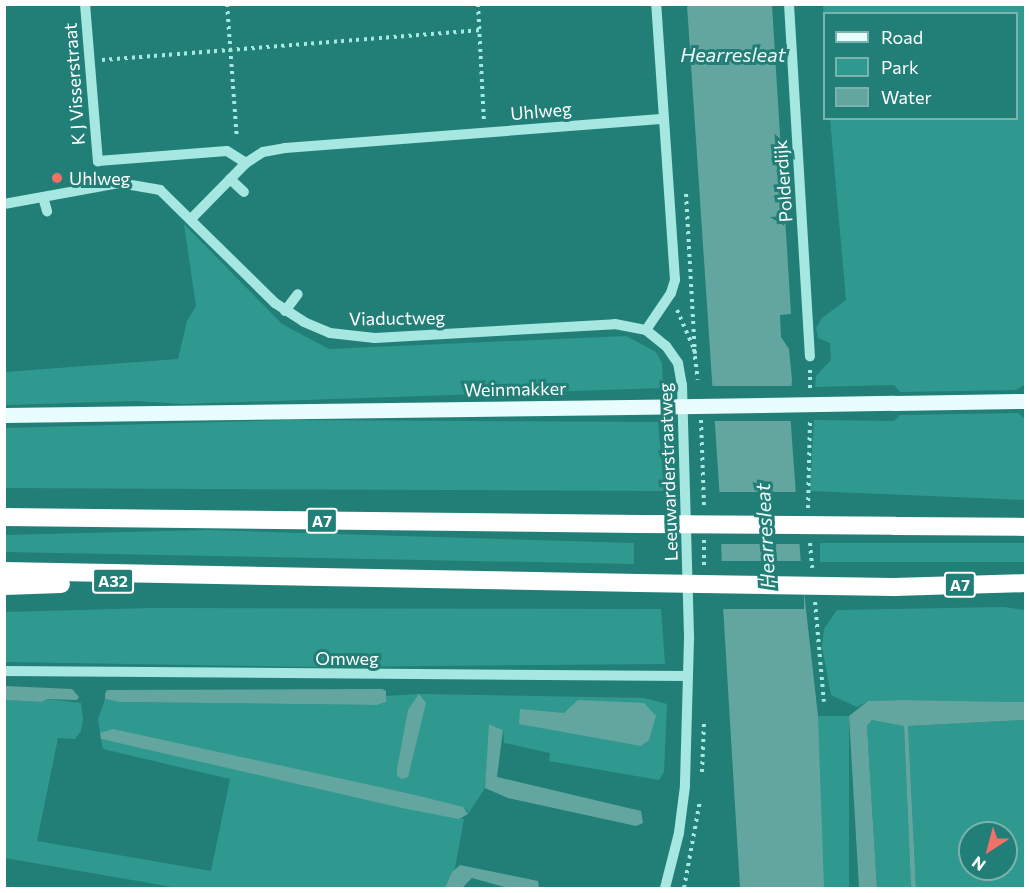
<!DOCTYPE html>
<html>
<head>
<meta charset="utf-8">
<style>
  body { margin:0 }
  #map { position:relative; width:1030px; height:893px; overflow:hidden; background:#227f77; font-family:Commissioner,sans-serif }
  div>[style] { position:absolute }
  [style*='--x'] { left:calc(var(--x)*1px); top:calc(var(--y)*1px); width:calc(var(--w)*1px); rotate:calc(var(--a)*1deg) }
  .green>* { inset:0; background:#2f998f; transform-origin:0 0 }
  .water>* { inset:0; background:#63a6a0 }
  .pier>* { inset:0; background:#227f77; transform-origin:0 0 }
  .path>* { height:4px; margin-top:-2px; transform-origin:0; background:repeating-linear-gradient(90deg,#a6e7e1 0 3px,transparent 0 7.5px) }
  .minor>* { height:10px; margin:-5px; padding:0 5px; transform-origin:5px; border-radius:5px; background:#a6e7e1 }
  .major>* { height:15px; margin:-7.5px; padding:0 7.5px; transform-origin:7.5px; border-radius:7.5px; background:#e8fdfd }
  .highway>* { height:18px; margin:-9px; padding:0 9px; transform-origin:9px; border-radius:9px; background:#fff }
  .major-bridge>* { height:15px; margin:-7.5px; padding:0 7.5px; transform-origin:7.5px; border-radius:7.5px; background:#e8fdfd }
  .highway-bridge>* { height:18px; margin:-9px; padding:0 9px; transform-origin:9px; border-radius:9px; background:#fff }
  .dots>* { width:16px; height:16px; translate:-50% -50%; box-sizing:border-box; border:3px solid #227f77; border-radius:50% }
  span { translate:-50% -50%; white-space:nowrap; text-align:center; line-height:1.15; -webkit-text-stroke:6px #227f77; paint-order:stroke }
  .shield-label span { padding:2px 4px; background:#227f77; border:2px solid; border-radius:4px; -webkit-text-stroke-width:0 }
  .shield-label { font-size:16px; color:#fff; font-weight:700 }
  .street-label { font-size:18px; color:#fff }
  .poi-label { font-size:18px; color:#fff }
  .left { translate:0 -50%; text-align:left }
  .water-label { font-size:20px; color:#ecfbf9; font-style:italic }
  .frame { position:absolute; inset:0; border:6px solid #fff; pointer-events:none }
  .legend { position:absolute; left:823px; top:12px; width:195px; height:108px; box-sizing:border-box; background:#227f77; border:2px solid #7ab2ad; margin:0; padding:8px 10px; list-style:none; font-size:18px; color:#fff }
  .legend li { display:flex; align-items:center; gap:12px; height:30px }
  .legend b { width:30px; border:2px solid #7ab2ad }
  .north { position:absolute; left:958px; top:821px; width:60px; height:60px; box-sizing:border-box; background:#227f77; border:2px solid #7ab2ad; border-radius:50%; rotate:216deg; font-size:16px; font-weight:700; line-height:24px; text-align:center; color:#fff }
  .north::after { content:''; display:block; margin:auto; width:21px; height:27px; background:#f37268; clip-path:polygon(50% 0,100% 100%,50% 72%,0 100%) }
</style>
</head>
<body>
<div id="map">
  <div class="green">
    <div style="clip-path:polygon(823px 5px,1025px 5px,1026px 384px,1016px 390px,900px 392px,894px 385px,815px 387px,816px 376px,831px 360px,830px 343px,818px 338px,816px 328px,822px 318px,846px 300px,830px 119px,1016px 118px,1016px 14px,824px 14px,824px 30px)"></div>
    <div style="clip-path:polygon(184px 224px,282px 324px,329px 349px,626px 336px,656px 352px,662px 363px,663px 388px,183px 404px,137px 401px,5px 405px,5px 372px,178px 359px,187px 321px,196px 306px)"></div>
    <div style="clip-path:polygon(1018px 413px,1025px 419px,1025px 500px,810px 491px,814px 420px,894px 421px,900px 415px)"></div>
    <div style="clip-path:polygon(290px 420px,658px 422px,664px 491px,5px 488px,5px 428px)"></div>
    <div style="clip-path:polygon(209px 530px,634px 543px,634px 564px,5px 552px,5px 535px)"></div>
    <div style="left:1025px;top:543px;width:19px;height:205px;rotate:90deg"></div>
    <div style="clip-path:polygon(evenodd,1004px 607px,1025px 610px,1025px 888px,916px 888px,908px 726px,1024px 720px,1025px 702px,903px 700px,868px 701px,857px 707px,831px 695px,822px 647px,824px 629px,837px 610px,1004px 607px,970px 833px,1006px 833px,1006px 869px,970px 869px,970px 833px)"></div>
    <div style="clip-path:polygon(151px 608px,661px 609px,665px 664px,320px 667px,5px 662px,5px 612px)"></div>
    <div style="clip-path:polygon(419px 694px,644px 698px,667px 704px,664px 772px,659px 780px,549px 761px,550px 753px,504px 743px,503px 730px,490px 724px,485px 788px,468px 814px,467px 810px,407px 793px,100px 733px,98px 719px,105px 699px,119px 702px,377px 705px,386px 702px,386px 696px)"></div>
    <div style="clip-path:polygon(46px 699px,81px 703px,83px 719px,81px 731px,75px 739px,58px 738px,37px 841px,211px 871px,230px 779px,103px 749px,101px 739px,464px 819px,455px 868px,445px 888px,178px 888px,5px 858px,5px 700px,42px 702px)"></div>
    <div style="left:818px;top:716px;width:31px;height:172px"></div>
    <div style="clip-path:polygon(872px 720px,904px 725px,911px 888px,877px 888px,867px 726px)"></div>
  </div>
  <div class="water">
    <div style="clip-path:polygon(687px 5px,772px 5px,791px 314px,780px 315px,781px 337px,789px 349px,792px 380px,790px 412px,801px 565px,818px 716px,824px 888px,740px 888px,723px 606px,720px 500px)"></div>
    <div style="clip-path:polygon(5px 686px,72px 689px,79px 697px,77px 700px,47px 699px,42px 702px,5px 700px)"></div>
    <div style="clip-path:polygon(382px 689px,386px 691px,386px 702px,377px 705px,119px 702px,105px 699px,105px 694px,107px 690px)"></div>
    <div style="clip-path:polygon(419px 694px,426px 703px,408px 777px,402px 779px,397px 776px,397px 769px,408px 710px)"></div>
    <div style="clip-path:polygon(578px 700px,644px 703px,656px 716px,649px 740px,641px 746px,519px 724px,520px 709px,564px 713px)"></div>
    <div style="clip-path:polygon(903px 700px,1025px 702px,1024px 720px,908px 726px,916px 888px,911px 888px,904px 726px,872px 720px,867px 726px,877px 888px,859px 888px,849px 716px,868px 701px)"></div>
    <div style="clip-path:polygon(489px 724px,503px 730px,497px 777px,641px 811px,643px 823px,636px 826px,508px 798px,485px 788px)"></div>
    <div style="clip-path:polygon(113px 729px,407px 793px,463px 807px,468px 814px,459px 819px,402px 808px,101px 739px,100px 733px)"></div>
    <div style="clip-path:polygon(460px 865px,538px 881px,539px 888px,508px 888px,472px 878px,462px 888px,445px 888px,452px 872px)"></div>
  </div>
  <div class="pier">
    <div style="left:794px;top:386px;width:35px;height:85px;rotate:90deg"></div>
    <div style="left:717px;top:492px;width:84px;height:52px"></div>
    <div style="left:718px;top:561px;width:86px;height:48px"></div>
  </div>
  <div class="path">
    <div style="--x:227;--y:4;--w:135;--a:85.8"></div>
    <div style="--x:478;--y:4;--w:117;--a:87.1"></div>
    <div style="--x:102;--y:60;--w:378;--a:-4.5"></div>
    <div style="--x:686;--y:194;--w:160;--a:86.8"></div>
    <div style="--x:677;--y:310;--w:43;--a:66.4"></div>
    <div style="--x:694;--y:349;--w:31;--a:83"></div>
    <div style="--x:810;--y:388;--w:19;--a:-90"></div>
    <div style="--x:701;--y:420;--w:88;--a:88"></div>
    <div style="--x:808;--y:508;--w:88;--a:-88.7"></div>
    <div style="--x:704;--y:540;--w:28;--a:90"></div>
    <div style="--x:810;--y:543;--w:25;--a:85"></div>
    <div style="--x:815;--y:602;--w:100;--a:84.9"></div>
    <div style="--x:702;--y:772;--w:49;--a:-87.7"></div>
    <div style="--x:684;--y:888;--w:88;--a:-79.6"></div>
  </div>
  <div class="minor">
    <div style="--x:85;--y:4;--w:158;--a:85.3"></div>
    <div style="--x:98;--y:161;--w:129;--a:-4.4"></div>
    <div style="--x:227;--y:151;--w:22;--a:32"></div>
    <div style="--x:246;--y:163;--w:20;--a:-33"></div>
    <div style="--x:263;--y:152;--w:22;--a:-10"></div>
    <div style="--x:285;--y:148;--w:380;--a:-4.4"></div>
    <div style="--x:789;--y:4;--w:353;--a:86.6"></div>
    <div style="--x:230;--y:179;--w:19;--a:43"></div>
    <div style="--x:43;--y:197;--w:15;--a:74"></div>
    <div style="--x:4;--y:204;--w:118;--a:-10.3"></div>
    <div style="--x:120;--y:183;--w:41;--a:9.9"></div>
    <div style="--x:160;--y:190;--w:161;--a:44.5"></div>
    <div style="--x:275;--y:303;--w:35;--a:33"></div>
    <div style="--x:304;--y:322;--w:28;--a:23"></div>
    <div style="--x:330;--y:333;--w:45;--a:6.3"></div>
    <div style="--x:375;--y:338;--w:240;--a:-3.3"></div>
    <div style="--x:615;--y:324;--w:32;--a:11"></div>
    <div style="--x:646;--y:330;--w:26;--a:39"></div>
    <div style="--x:666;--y:346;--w:21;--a:55"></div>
    <div style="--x:678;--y:363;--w:22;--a:80"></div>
    <div style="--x:682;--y:385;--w:254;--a:88.4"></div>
    <div style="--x:689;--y:639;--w:147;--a:91.6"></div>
    <div style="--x:685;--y:786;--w:47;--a:97.3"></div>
    <div style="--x:679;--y:833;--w:57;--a:104.3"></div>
    <div style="--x:192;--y:218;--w:77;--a:-45.5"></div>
    <div style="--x:285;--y:311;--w:21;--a:-53"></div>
    <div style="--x:646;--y:330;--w:45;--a:-56"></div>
    <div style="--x:671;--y:293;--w:14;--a:-73"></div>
    <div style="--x:675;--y:280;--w:277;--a:-93.9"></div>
    <div style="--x:4;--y:671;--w:684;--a:0.42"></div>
  </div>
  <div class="major">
    <div style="--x:894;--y:403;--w:132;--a:-0.9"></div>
    <div style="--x:4;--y:415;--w:626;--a:-0.73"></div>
  </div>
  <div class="highway">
    <div style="--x:4;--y:517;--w:636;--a:0.63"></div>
    <div style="--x:895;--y:526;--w:131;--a:0.4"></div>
    <div style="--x:4;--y:571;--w:635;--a:1.08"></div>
    <div style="--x:4;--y:586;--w:57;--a:-2"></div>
    <div style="--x:894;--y:587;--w:132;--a:-1.7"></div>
  </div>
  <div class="major-bridge">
    <div style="--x:630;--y:407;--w:264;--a:-0.9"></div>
  </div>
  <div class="highway-bridge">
    <div style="--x:640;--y:524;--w:255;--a:0.4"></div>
    <div style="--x:639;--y:583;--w:255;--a:0.9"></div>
  </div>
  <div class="dots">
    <div style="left:57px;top:178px;background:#f37268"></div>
  </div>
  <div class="shield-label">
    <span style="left:322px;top:521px">A7</span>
    <span style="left:113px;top:581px">A32</span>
    <span style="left:960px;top:585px">A7</span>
  </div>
  <div class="street-label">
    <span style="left:74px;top:84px;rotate:-94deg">K J Visserstraat</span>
    <span style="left:541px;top:111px;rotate:-5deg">Uhlweg</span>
    <span style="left:783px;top:181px;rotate:-94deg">Polderdijk</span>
    <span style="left:397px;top:318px;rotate:-1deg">Viaductweg</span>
    <span style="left:515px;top:389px;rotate:-1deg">Weinmakker</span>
    <span style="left:668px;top:472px;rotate:-92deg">Leeuwarderstraatweg</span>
    <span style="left:347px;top:658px">Omweg</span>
  </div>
  <div class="poi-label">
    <span class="left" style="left:69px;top:178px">Uhlweg</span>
  </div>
  <div class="water-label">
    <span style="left:733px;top:54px">Hearresleat</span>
    <span style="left:765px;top:536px;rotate:-93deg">Hearresleat</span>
  </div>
  <div class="frame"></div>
  <ul class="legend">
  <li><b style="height:8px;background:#e8fdfd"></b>Road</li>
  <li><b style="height:16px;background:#2f998f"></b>Park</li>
  <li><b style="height:16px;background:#63a6a0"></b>Water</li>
  </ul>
  <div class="north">N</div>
</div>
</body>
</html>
